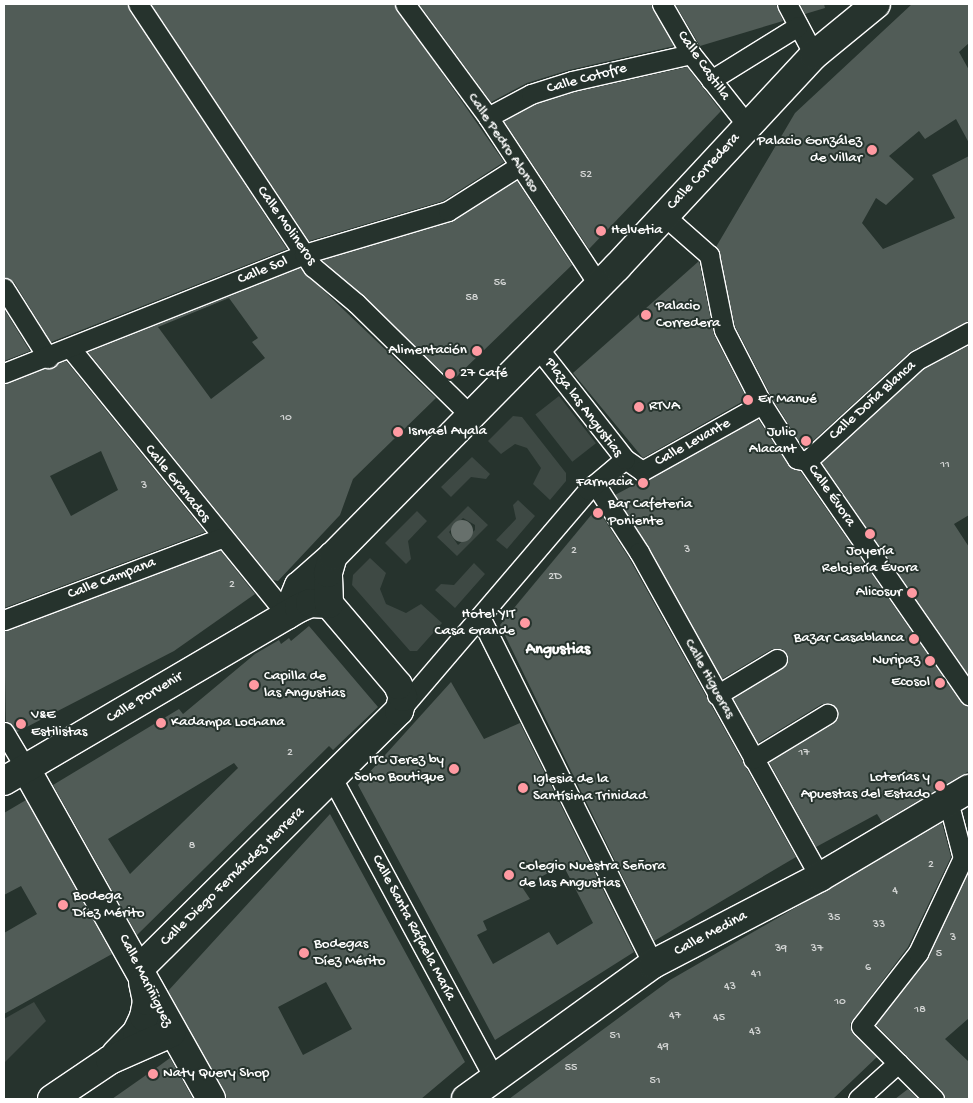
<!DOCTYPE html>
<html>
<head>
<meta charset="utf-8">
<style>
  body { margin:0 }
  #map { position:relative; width:973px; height:1103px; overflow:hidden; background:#26332d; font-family:"Gochi Hand",sans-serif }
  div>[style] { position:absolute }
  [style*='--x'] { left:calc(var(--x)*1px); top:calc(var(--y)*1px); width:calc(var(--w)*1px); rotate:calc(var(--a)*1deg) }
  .green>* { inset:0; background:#3e4944; transform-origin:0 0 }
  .water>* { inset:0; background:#67706c }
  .round { border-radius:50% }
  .building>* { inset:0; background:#515c57 }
  .roads { filter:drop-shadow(1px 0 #fff) drop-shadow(-1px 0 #fff) drop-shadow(0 1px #fff) drop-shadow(0 -1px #fff) }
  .street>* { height:19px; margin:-9.5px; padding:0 9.5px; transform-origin:9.5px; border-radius:9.5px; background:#26332d }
  .secondary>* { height:28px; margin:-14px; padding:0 14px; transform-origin:14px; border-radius:14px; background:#26332d }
  .dots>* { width:14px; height:14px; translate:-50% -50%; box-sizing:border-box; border:2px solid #26332d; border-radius:50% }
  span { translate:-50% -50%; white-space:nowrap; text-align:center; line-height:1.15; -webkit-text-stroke:4px #26332d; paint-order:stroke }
  .number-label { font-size:12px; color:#d4d6d5 }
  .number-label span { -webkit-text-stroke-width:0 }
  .street-label { font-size:15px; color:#fff }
  .poi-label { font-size:15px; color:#fff }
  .right { translate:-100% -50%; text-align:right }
  .left { translate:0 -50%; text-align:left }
  .neighbourhood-label { font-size:16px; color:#fff; font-weight:700 }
  .frame { position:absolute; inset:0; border:5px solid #fff; pointer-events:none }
</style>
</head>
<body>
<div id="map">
  <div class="green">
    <div style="left:559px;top:396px;width:60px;height:30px;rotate:52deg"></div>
    <div style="clip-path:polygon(513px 416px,522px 417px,566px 473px,566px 481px,550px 500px,533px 484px,541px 468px,527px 448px,515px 444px,501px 454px,488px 441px)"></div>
    <div style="clip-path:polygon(472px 457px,490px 474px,486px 479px,471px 477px,451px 497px,441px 487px)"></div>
    <div style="clip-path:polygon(518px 500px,535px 516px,507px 549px,496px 540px,516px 519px,513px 505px)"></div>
    <div style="clip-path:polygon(evenodd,468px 506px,488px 525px,457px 556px,437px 537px,468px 506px,463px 518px,475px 525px,475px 530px,458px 545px,449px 532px,463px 518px)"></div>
    <div style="clip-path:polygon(417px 511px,427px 521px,408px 541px,411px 559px,406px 564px,385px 543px)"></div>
    <div style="clip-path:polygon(370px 558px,386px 573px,380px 589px,386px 604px,406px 613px,421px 604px,442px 623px,417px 651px,410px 651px,352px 585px,353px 575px)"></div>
    <div style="clip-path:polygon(474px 563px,485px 574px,455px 608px,435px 590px,441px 584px,454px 585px)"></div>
    <div style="clip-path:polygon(34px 1002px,46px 1021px,4px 1063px,4px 1019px)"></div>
  </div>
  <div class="water">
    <div class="round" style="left:451px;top:520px;width:22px;height:22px"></div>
  </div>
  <div class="building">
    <div style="clip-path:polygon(4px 4px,127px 4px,287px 249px,51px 342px,14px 282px,4px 277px)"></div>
    <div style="clip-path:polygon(151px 4px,394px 4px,504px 162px,443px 201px,309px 241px)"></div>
    <div style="clip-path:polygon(419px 4px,651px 4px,674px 46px,569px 70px,527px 83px,491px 102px)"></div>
    <div style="clip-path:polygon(675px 4px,776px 4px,783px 21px,700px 46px)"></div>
    <div style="clip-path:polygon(800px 4px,824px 4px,825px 8px,805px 14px)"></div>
    <div style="clip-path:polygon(912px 4px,969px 4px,969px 43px,959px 52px,969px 70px,969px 143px,956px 119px,925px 139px,919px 131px,889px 156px,914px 179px,886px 205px,876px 198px,862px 223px,883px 249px,955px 218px,932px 175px,969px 156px,969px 321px,910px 352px,804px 449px,772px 398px,735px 326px,716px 247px,795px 113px)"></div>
    <div style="clip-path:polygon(687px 67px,721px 111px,589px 249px,504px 121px,535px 104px,575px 92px)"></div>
    <div style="clip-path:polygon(517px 181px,572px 265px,452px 381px,322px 260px,451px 222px)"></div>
    <div style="clip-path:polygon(699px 261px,714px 335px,747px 399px,643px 458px,573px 373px)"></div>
    <div style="clip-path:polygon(evenodd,300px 268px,436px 398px,353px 479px,340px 515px,278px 581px,273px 580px,88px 352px,300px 268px,229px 298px,258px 338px,252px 342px,265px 358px,211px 399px,158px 327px,229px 298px)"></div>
    <div style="clip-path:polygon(4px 309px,30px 351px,4px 361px)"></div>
    <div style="clip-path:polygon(968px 346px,969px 515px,954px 524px,969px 547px,969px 676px,822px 463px,924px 369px)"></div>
    <div style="clip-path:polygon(evenodd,66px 361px,205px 532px,4px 608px,4px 384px,66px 361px,101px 451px,118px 490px,71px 516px,50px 476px,101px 451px)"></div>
    <div style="clip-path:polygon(758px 419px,788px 465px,800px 471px,960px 701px,969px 706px,969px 771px,882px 822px,877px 814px,816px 847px,769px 762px,833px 724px,837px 709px,832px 704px,822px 704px,758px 743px,733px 698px,783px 668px,787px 654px,782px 649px,772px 649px,722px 679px,615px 495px)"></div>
    <div style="clip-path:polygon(597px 508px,629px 558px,796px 857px,654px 941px,500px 625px)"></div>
    <div style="clip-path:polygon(220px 550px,255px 594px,174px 651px,17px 732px,6px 721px,4px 631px)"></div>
    <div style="clip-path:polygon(evenodd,309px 626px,378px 707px,333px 750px,329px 746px,137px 935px,53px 785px,179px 709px,183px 714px,255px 654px,279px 640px,281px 644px,289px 638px,291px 641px,309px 626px,234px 763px,238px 768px,130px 874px,108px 839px,234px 763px)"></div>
    <div style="clip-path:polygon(evenodd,451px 682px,484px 739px,520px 723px,634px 952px,495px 1040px,358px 785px,451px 682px,563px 865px,593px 923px,557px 945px,549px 932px,493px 964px,477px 935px,487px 930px,483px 921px,530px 899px,522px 887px,563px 865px)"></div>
    <div style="clip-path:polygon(26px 800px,112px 954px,4px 1014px,4px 933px,37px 914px,21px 886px,4px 895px,4px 813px)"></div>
    <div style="clip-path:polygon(evenodd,330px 814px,465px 1062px,421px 1099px,227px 1099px,168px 991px,330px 814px,326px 982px,352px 1029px,303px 1055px,278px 1007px,326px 982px)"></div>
    <div style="clip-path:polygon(942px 823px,951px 857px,908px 947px,850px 1024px,853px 1034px,877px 1057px,833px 1099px,509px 1099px,670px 980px)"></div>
    <div style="clip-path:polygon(969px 871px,969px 1018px,945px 1039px,969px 1062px,969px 1099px,945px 1099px,942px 1091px,876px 1025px,928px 958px)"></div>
    <div style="clip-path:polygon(170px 1058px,193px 1099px,112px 1099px,159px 1066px)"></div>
    <div style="clip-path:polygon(908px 1089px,918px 1099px,895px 1099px)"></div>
  </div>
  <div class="roads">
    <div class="street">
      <div style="--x:138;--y:4;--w:316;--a:56.4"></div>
      <div style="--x:313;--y:267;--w:56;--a:39.9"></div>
      <div style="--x:356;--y:303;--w:163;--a:44.5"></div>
      <div style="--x:405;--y:4;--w:140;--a:53.7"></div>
      <div style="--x:488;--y:117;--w:200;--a:56.6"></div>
      <div style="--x:662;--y:4;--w:58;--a:59.9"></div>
      <div style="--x:691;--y:54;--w:90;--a:51.7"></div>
      <div style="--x:787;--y:4;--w:58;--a:62.1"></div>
      <div style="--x:711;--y:80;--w:102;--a:-31.8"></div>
      <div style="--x:488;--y:117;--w:49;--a:-28.1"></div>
      <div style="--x:531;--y:94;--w:43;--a:-17.6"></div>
      <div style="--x:572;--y:81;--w:122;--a:-12.8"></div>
      <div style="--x:668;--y:219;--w:55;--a:41.3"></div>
      <div style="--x:709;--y:255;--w:76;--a:78.7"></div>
      <div style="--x:724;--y:330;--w:83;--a:62.8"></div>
      <div style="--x:762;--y:404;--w:65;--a:57.5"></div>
      <div style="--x:797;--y:459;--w:10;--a:11"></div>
      <div style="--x:807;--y:461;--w:285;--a:55.3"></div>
      <div style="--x:4;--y:288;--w:83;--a:57.8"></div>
      <div style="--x:71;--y:349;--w:343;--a:50.9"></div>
      <div style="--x:4;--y:373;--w:323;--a:-21.6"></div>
      <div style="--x:304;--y:254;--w:150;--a:-16.6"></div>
      <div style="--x:448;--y:211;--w:84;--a:-32.4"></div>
      <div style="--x:625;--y:459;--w:21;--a:35"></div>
      <div style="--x:642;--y:471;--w:137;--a:-29.2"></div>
      <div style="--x:807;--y:461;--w:149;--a:-42.6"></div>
      <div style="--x:917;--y:360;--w:59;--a:-28.3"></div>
      <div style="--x:595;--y:484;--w:81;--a:57.1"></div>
      <div style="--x:639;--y:552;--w:372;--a:60.9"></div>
      <div style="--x:480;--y:617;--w:388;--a:63.5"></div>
      <div style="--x:4;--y:620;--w:232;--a:-20.7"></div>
      <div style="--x:717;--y:695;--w:70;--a:-31"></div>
      <div style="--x:400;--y:710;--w:289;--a:-49.5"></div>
      <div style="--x:588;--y:490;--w:48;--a:-40"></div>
      <div style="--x:625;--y:459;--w:141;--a:-128.1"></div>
      <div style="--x:4;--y:732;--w:43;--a:59.3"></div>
      <div style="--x:753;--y:759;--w:87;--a:-31.3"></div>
      <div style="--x:333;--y:780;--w:336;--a:61.6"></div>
      <div style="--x:858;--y:1099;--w:54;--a:-42"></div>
      <div style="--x:934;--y:1099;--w:103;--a:-135"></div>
      <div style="--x:861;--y:1026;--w:93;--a:-52"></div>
      <div style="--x:918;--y:953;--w:105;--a:-64.7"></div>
      <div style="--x:963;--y:858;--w:59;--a:-104.7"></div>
    </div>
    <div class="secondary">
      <div style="--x:287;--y:615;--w:31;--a:-68"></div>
      <div style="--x:299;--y:586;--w:45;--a:-41.4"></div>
      <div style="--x:26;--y:769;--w:378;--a:60.7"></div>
      <div style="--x:4;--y:781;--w:342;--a:-30.4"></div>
      <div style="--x:299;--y:608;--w:12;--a:-24"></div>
      <div style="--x:310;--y:603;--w:19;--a:3"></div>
      <div style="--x:140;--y:968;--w:365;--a:-44.8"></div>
      <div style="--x:399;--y:711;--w:15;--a:-74"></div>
      <div style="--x:403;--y:697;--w:13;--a:-113"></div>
      <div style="--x:398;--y:685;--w:106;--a:-130.4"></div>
      <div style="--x:329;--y:604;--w:31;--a:-92"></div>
      <div style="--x:328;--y:573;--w:18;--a:-74"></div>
      <div style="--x:333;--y:556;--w:405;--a:-45.5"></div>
      <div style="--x:617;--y:267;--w:289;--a:-47.1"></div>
      <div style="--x:814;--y:55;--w:80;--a:-39.4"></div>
      <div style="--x:116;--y:1054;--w:30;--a:-46"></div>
      <div style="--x:137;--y:1032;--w:17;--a:-65"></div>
      <div style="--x:144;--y:1017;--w:16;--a:-79"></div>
      <div style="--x:147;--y:1001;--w:19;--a:-102"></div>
      <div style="--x:52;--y:1099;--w:70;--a:-33.9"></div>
      <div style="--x:110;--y:1060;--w:67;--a:-23.9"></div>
      <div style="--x:466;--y:1099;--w:231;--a:-35.8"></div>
      <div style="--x:653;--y:964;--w:188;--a:-27.5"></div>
      <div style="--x:820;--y:877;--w:173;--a:-30.6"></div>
    </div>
  </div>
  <div class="dots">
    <div style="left:872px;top:150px;background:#ff9aa2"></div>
    <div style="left:601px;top:231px;background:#ff9aa2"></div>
    <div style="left:646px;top:315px;background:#ff9aa2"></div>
    <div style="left:477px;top:351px;background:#ff9aa2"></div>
    <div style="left:450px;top:374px;background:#ff9aa2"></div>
    <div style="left:748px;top:400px;background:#ff9aa2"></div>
    <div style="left:639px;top:407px;background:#ff9aa2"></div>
    <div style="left:398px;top:432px;background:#ff9aa2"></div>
    <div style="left:806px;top:441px;background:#ff9aa2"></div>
    <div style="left:643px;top:483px;background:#ff9aa2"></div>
    <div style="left:598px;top:513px;background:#ff9aa2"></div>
    <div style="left:870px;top:534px;background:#ff9aa2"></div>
    <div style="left:912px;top:593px;background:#ff9aa2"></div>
    <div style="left:525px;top:623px;background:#ff9aa2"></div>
    <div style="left:914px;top:639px;background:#ff9aa2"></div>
    <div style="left:930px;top:661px;background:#ff9aa2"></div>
    <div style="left:940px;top:683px;background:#ff9aa2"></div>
    <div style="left:254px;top:685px;background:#ff9aa2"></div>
    <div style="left:161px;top:723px;background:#ff9aa2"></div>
    <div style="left:21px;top:724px;background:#ff9aa2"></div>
    <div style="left:454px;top:769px;background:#ff9aa2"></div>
    <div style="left:940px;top:786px;background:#ff9aa2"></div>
    <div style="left:523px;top:788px;background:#ff9aa2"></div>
    <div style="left:509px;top:875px;background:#ff9aa2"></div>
    <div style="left:63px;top:905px;background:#ff9aa2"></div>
    <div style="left:304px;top:953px;background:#ff9aa2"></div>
    <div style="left:153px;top:1074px;background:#ff9aa2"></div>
  </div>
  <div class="number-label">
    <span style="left:586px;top:176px">52</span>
    <span style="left:500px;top:284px">56</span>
    <span style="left:472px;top:299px">58</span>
    <span style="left:286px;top:419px">10</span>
    <span style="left:945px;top:466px">11</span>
    <span style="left:144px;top:487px">3</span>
    <span style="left:687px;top:551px">3</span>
    <span style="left:574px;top:552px">2</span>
    <span style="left:555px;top:578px">2D</span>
    <span style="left:232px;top:586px">2</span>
    <span style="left:290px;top:754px">2</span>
    <span style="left:804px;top:754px">17</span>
    <span style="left:192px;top:847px">8</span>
    <span style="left:931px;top:866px">2</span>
    <span style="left:895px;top:892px">4</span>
    <span style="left:834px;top:919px">35</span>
    <span style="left:879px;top:926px">33</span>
    <span style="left:953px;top:939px">3</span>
    <span style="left:781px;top:950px">39</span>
    <span style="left:817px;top:950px">37</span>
    <span style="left:939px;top:955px">5</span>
    <span style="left:868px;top:969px">6</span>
    <span style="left:756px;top:975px">41</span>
    <span style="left:730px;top:988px">43</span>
    <span style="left:840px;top:1003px">10</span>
    <span style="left:920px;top:1011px">18</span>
    <span style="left:675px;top:1017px">47</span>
    <span style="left:719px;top:1019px">45</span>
    <span style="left:755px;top:1033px">43</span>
    <span style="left:615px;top:1037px">51</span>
    <span style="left:663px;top:1048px">49</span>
    <span style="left:571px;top:1069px">55</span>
    <span style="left:655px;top:1082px">51</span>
  </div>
  <div class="street-label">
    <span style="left:703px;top:66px;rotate:55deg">Calle Castilla</span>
    <span style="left:587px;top:79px;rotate:-15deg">Calle Cotofre</span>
    <span style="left:503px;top:143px;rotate:56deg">Calle Pedro Alonso</span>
    <span style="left:704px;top:172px;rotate:-47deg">Calle Corredera</span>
    <span style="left:286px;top:226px;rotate:55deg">Calle Molineros</span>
    <span style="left:263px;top:271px;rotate:-22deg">Calle Sol</span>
    <span style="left:873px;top:401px;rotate:-42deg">Calle Doña Blanca</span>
    <span style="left:583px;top:408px;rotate:53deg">Plaza las Angustias</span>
    <span style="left:693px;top:443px;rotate:-29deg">Calle Levante</span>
    <span style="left:177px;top:484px;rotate:51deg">Calle Granados</span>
    <span style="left:831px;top:496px;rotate:55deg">Calle Évora</span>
    <span style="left:112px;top:579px;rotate:-21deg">Calle Campana</span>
    <span style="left:709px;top:679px;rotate:61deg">Calle Higueras</span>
    <span style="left:145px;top:698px;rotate:-31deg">Calle Porvenir</span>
    <span style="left:233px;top:877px;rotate:-44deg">Calle Diego Fernández Herrera</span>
    <span style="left:413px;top:928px;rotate:62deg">Calle Santa Rafaela María</span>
    <span style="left:711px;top:934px;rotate:-28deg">Calle Medina</span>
    <span style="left:145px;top:981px;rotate:63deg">Calle Mariñiguez</span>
  </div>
  <div class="poi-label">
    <span class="right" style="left:862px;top:150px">Palacio González<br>de Villar</span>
    <span class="left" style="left:611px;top:231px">Helvetia</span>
    <span class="left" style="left:656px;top:315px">Palacio<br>Corredera</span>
    <span class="right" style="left:467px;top:351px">Alimentación</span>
    <span class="left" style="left:460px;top:374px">27 Café</span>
    <span class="left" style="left:758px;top:400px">Er Manué</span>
    <span class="left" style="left:649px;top:407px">RTVA</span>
    <span class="left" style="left:408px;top:432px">Ismael Ayala</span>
    <span class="right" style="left:796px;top:441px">Julio<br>Alacant</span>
    <span class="right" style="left:633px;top:483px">Farmacia</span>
    <span class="left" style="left:608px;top:513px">Bar Cafeteria<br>Poniente</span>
    <span style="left:870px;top:560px">Joyería<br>Relojería Évora</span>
    <span class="right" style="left:902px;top:593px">Alicosur</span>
    <span class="right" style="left:515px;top:623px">Hotel YIT<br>Casa Grande</span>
    <span class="right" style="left:904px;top:639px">Bazar Casablanca</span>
    <span class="right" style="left:920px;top:661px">Nuripaz</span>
    <span class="left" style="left:264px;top:685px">Capilla de<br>las Angustias</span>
    <span class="right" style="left:930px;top:683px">Ecosol</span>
    <span class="left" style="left:31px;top:724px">V&amp;E<br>Estilistas</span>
    <span class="left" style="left:171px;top:723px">Kadampa Lochana</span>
    <span class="right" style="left:444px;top:769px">ITC Jerez by<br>Soho Boutique</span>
    <span class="right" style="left:930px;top:786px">Loterías y<br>Apuestas del Estado</span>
    <span class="left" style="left:533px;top:788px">Iglesia de la<br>Santísima Trinidad</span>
    <span class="left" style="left:519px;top:875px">Colegio Nuestra Señora<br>de las Angustias</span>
    <span class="left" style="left:73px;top:905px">Bodega<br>Díez Mérito</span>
    <span class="left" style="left:314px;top:953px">Bodegas<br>Díez Mérito</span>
    <span class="left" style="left:163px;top:1074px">Naty Query Shop</span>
  </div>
  <div class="neighbourhood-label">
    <span style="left:558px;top:651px">Angustias</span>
  </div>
  <div class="frame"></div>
</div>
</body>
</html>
